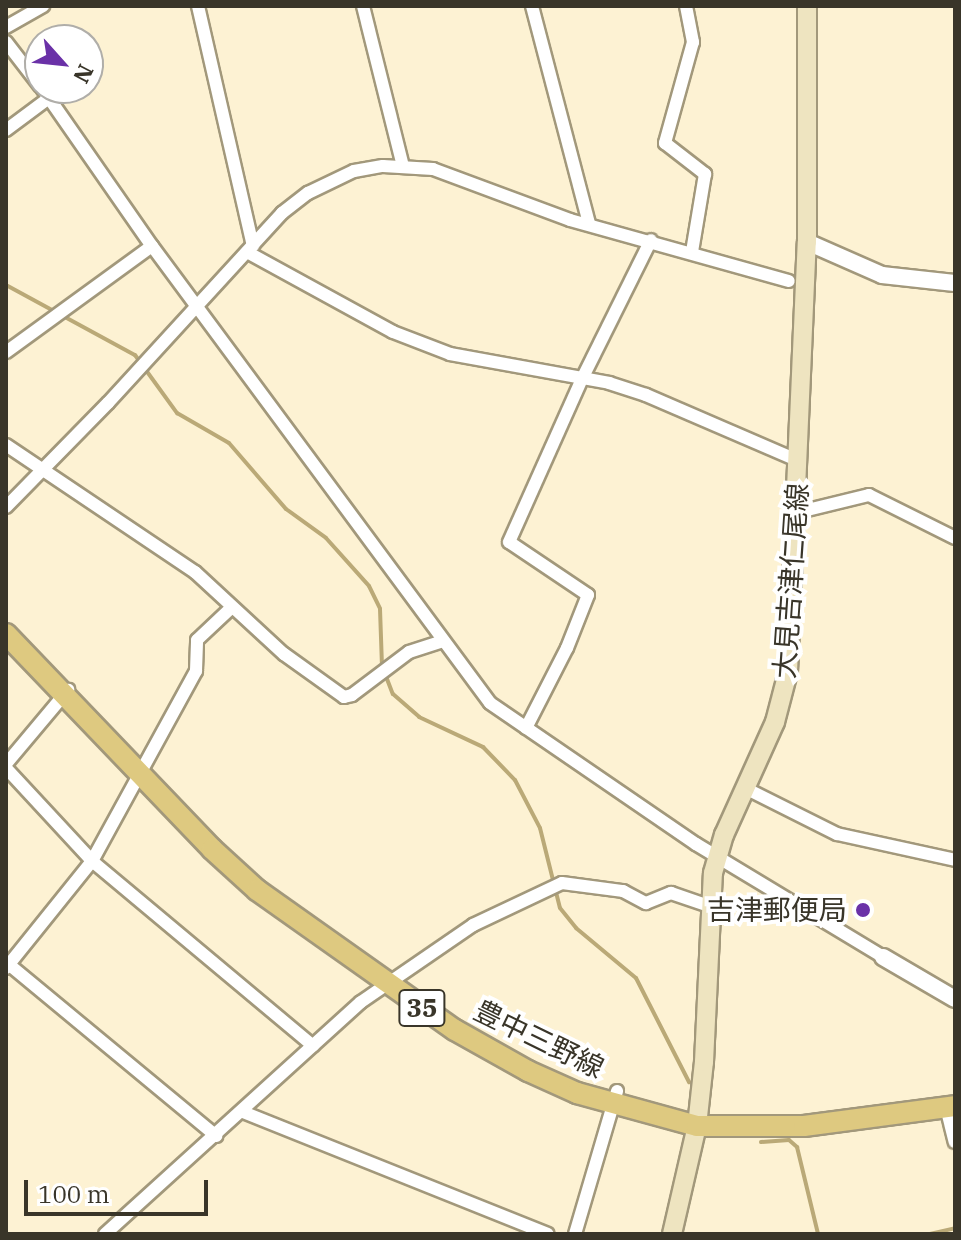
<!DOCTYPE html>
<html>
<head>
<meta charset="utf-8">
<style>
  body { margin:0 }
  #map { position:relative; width:961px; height:1240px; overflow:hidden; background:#fdf2d3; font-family:"IBM Plex Serif","Noto Sans JP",serif }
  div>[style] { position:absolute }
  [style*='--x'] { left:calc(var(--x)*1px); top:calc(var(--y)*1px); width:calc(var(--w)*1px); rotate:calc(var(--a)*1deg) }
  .stream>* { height:4px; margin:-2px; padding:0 2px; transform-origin:2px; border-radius:2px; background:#baa977 }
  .roads { filter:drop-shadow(2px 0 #a2987b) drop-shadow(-2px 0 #a2987b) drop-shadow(0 2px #a2987b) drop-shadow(0 -2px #a2987b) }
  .minor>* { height:12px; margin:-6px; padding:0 6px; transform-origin:6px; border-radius:6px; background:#fff }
  .tertiary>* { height:16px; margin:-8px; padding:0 8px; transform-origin:8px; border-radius:8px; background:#fff }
  .secondary>* { height:18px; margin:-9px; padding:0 9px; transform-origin:9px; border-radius:9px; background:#eee4c0 }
  .primary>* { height:20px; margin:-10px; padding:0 10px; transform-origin:10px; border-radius:10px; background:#dec980 }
  .dots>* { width:22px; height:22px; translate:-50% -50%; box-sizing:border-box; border:4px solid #fff; border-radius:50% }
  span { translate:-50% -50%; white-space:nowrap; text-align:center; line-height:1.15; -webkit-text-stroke:8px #fff; paint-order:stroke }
  .shield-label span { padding:2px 6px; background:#fff; border:2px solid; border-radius:6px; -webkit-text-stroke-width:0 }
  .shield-label { font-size:26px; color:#393529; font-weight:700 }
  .street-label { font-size:28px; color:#393529 }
  .poi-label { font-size:28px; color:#393529 }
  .right { translate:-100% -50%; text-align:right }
  .frame { position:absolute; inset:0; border:8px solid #393529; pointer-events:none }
  .north { position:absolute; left:24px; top:24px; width:80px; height:80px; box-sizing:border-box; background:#fff; border:2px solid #b0aea9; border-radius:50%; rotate:117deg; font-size:22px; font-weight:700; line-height:32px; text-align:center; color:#393529 }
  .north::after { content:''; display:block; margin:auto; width:28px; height:36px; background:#6a31a7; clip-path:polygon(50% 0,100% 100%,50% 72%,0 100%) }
  .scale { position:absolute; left:24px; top:1180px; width:184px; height:36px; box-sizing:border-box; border:4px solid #393529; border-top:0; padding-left:10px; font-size:24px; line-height:28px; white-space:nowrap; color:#393529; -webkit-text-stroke:6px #fff; paint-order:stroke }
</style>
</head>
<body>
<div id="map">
  <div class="stream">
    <div style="--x:6;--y:285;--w:147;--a:28.5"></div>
    <div style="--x:135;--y:355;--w:72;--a:54.1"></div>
    <div style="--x:177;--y:413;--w:60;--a:30"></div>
    <div style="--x:229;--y:443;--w:87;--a:49.2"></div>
    <div style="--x:286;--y:509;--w:49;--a:35.9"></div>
    <div style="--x:326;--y:538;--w:64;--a:48.1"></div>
    <div style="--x:369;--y:586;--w:25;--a:64"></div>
    <div style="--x:380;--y:609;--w:57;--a:88"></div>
    <div style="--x:382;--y:666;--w:30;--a:69"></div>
    <div style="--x:393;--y:694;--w:35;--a:41"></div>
    <div style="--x:419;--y:717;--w:71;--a:25.1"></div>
    <div style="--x:483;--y:747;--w:46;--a:45.9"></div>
    <div style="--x:515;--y:780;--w:54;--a:62.5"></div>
    <div style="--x:540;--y:828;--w:82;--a:76"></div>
    <div style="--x:560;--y:908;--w:26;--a:51"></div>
    <div style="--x:576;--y:928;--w:78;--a:39.8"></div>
    <div style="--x:636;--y:978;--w:117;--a:63"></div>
    <div style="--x:761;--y:1142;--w:28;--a:-4"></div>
    <div style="--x:789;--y:1140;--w:11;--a:41"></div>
    <div style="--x:797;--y:1147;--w:89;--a:76.4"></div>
    <div style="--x:930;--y:1234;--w:26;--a:-13"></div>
  </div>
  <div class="roads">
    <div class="minor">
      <div style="--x:198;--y:6;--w:246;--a:77.1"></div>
      <div style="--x:363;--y:6;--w:165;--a:76"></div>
      <div style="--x:532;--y:6;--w:225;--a:75.3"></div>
      <div style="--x:686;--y:6;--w:37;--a:79"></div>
      <div style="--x:693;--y:42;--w:105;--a:105.5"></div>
      <div style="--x:665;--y:143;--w:51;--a:37.8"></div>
      <div style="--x:705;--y:174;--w:79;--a:99.5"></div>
      <div style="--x:6;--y:27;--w:43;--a:-29.6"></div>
      <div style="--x:6;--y:42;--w:56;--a:52.3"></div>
      <div style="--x:42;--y:88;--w:193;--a:55.2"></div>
      <div style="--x:152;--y:246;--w:568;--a:53.51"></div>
      <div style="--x:490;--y:703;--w:250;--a:34.4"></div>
      <div style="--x:696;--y:844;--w:218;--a:31.1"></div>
      <div style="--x:6;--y:130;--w:54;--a:-36.7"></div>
      <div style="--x:247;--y:252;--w:166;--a:28.7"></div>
      <div style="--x:393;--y:332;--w:61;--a:21.1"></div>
      <div style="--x:450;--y:354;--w:162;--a:10.3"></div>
      <div style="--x:609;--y:383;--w:39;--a:18"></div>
      <div style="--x:646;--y:395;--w:167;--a:23.3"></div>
      <div style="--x:6;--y:352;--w:180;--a:-36"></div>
      <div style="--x:6;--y:445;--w:228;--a:33.9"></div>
      <div style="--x:195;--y:572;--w:121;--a:42.7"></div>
      <div style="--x:284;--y:654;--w:74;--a:35.6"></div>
      <div style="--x:344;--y:697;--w:8;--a:-14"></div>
      <div style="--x:352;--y:695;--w:71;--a:-37"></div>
      <div style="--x:409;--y:652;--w:35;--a:-18"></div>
      <div style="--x:6;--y:507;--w:146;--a:-45.6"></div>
      <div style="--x:108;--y:403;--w:258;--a:-47.5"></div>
      <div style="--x:282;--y:213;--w:33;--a:-38"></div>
      <div style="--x:308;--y:193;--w:51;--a:-25.6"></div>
      <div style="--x:354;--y:171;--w:29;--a:-10"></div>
      <div style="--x:383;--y:166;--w:50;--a:3.4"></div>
      <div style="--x:433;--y:169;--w:146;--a:20.4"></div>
      <div style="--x:570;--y:220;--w:227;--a:15.6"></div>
      <div style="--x:795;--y:513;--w:76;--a:-13.7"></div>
      <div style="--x:869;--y:495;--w:96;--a:26.6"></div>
      <div style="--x:526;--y:728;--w:90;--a:-62.9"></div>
      <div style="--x:567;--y:648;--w:57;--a:-68.4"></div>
      <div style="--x:588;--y:595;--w:95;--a:-146.1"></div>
      <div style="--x:509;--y:542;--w:179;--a:-65.9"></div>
      <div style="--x:582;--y:379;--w:155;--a:-63.6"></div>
      <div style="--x:6;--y:764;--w:97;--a:-50"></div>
      <div style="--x:6;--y:768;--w:127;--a:47.2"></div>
      <div style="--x:92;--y:861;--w:288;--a:39.9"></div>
      <div style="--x:745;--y:788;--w:103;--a:26.6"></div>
      <div style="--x:837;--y:834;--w:121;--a:12.4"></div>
      <div style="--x:6;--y:962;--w:273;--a:39.6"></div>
      <div style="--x:6;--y:968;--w:137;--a:-51.2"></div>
      <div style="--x:92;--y:861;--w:217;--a:-61.3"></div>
      <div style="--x:196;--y:671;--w:31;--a:-88"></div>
      <div style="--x:197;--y:640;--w:48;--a:-43.3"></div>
      <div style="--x:946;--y:1107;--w:36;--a:76"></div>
      <div style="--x:243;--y:1112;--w:328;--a:21.8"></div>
      <div style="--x:105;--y:1234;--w:345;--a:-42.2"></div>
      <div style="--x:361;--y:1002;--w:136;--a:-34.5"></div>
      <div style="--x:473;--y:925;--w:98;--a:-25.3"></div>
      <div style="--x:562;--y:883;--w:62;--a:7.5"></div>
      <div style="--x:623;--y:891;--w:26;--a:28"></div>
      <div style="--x:646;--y:903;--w:27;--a:-22"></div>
      <div style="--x:671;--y:893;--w:39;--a:19"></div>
      <div style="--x:575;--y:1234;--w:149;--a:-73.6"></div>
    </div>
    <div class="tertiary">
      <div style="--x:807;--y:242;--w:82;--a:23.7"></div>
      <div style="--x:882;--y:275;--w:73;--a:6.3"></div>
      <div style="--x:883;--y:957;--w:83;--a:30.3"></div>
    </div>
    <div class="secondary">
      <div style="--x:672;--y:1234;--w:111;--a:-77"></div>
      <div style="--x:697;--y:1126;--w:64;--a:-83.8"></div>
      <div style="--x:704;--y:1062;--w:189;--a:-87.3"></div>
      <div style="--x:713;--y:873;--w:40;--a:-74"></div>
      <div style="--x:724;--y:835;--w:124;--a:-65.7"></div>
      <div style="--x:775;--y:722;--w:52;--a:-75.4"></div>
      <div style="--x:788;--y:672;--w:430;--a:-87.5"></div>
      <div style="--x:807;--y:242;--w:236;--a:-90"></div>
    </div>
    <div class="primary">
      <div style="--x:6;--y:634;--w:298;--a:46.2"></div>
      <div style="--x:212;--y:849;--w:61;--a:42.3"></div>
      <div style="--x:257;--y:890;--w:242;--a:35.3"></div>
      <div style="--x:455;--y:1030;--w:84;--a:29.3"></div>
      <div style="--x:528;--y:1071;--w:54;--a:24.2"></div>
      <div style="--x:577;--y:1093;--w:124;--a:15.4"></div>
      <div style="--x:697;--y:1126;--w:107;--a:0"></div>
      <div style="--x:804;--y:1126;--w:152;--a:-7.5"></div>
    </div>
  </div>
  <div class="dots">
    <div style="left:863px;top:910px;background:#6a31a7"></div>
  </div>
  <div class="shield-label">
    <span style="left:422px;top:1008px">35</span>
  </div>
  <div class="street-label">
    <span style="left:791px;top:581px;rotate:-86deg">大見吉津仁尾線</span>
    <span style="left:539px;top:1039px;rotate:26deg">豊中三野線</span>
  </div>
  <div class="poi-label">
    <span class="right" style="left:847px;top:910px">吉津郵便局</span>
  </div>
  <div class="frame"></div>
  <div class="north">N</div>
  <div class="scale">100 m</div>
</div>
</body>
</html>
